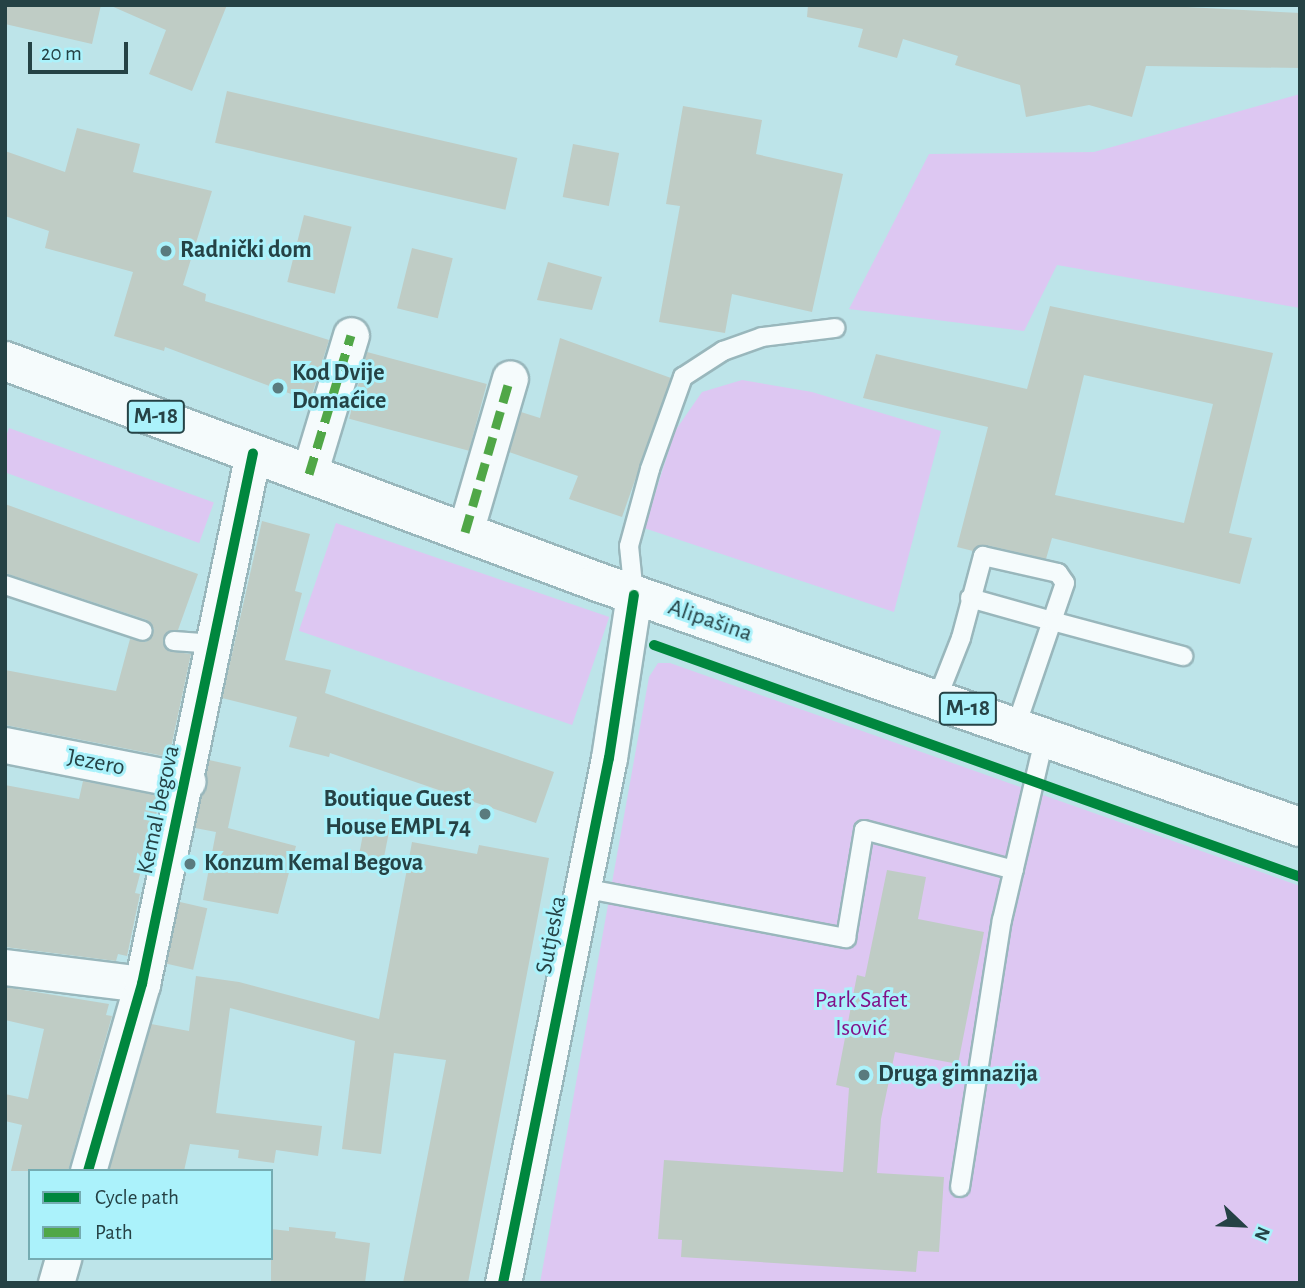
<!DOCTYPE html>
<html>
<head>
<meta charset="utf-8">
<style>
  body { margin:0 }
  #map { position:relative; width:1305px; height:1288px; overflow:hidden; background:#bde4e9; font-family:"Alegreya Sans",sans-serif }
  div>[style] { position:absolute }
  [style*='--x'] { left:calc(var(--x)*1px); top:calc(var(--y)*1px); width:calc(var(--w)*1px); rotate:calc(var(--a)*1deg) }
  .green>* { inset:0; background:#ddc7f2; transform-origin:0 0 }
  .building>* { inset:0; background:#bfccc5; transform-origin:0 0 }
  .roads { filter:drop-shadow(2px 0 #99b7bc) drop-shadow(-2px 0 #99b7bc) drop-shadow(0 2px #99b7bc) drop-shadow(0 -2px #99b7bc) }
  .lane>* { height:18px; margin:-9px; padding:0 9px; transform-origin:9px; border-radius:9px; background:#f5fbfc }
  .street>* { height:35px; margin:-17.5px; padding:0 17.5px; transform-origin:17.5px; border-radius:17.5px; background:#f5fbfc }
  .primary>* { height:38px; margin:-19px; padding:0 19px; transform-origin:19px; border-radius:19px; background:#f5fbfc }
  .quiet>* { height:9px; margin-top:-4.5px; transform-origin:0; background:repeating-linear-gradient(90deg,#50a747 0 18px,transparent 0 27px) }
  .cycleway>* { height:10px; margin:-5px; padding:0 5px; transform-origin:5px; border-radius:5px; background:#00873e }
  .dots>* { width:19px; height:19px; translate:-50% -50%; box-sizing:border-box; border:4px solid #abf2fb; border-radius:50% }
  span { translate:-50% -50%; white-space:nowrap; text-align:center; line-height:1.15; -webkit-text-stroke:6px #abf2fb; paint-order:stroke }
  .shield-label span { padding:2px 5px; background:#abf2fb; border:2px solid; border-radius:5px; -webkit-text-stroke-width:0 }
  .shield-label { font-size:23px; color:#254245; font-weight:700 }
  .poi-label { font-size:24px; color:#254245; font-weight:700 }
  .left { translate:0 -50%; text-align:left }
  .right { translate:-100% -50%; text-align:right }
  .street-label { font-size:24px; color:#254245 }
  .park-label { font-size:24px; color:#821188 }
  .frame { position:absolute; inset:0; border:7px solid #254245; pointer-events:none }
  .legend { position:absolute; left:28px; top:1169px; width:245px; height:91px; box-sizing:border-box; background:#abf2fb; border:2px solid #75acb2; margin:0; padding:9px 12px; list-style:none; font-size:21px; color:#254245 }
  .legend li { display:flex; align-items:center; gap:14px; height:35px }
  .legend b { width:35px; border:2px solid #75acb2 }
  .north { position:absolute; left:1207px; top:1190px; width:70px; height:70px; -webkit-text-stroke:5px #abf2fb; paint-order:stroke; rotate:113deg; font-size:19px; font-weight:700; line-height:28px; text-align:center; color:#254245 }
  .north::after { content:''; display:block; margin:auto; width:24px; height:32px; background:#254245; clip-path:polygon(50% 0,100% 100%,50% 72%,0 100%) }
  .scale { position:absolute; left:28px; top:42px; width:100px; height:32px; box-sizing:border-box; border:4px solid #254245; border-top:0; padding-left:9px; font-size:21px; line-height:24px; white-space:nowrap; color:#254245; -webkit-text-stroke:5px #abf2fb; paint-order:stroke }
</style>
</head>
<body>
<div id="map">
  <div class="green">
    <div style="clip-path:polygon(1300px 94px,1300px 308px,1057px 265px,1024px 331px,849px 309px,929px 154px,1094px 152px)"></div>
    <div style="clip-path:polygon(742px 380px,812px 392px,941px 431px,894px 612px,644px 528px,675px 431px,702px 392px)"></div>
    <div style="left:9px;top:428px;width:218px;height:43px;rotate:20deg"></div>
    <div style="left:336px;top:523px;width:289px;height:114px;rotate:19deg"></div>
    <div style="clip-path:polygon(658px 663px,670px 663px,1300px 886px,1300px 1283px,540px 1283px,649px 677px)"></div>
  </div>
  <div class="building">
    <div style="clip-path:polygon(5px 5px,101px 5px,92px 44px,5px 24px)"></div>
    <div style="clip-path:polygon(109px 5px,227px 5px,192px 91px,149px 74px,166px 30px)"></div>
    <div style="clip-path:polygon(808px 5px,1149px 5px,1300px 13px,1300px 68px,1146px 66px,1132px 117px,1089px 105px,1026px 117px,1020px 85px,955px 65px,958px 56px,903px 39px,897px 58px,858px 47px,863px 29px,807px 17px)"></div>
    <div style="left:227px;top:91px;width:298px;height:53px;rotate:13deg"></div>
    <div style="clip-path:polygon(683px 106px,762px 120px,756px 154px,843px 174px,812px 312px,732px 294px,725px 333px,659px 322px,680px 206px,666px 204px)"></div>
    <div style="clip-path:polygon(77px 128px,140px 144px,133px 172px,212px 191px,183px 285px,206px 294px,205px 301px,329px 340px,310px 401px,165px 347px,164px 351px,114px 336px,133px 272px,45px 248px,49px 231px,5px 216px,5px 151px,65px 172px)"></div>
    <div style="left:573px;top:144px;width:47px;height:54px;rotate:11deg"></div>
    <div style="left:304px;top:215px;width:49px;height:69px;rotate:14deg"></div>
    <div style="left:412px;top:248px;width:42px;height:62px;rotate:14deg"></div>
    <div style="clip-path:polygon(548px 262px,602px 277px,592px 310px,537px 300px)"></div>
    <div style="clip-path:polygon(evenodd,1050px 306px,1273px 353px,1229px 533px,1252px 538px,1240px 584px,1052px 538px,1046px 559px,986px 545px,973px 551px,957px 547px,988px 427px,863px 398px,876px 354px,1027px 389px,1050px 306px,1084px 375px,1213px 404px,1184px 523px,1055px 495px,1084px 375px)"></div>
    <div style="clip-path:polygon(560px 338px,671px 378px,622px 517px,569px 499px,578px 476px,509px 452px,521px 412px,540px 418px)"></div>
    <div style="left:367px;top:352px;width:124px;height:69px;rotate:15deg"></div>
    <div style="clip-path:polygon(5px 504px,198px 574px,178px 630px,168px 631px,163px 640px,168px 651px,191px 654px,169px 757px,5px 725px,5px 670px,116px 691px,130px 639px,146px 642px,154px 629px,147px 620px,5px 573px)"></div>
    <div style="clip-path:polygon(262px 521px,310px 534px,295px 591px,302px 593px,285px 660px,331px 670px,325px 693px,554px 772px,536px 823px,330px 753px,329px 757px,289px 747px,297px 717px,222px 698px)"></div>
    <div style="clip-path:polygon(209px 760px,241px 767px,228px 828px,296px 846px,278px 914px,203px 900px,216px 832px,195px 828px)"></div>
    <div style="clip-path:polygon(83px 781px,161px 796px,135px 893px,140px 894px,127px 956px,118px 954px,116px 961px,5px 947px,5px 785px,79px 799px)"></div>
    <div style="left:365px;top:824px;width:25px;height:32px;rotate:11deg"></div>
    <div style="clip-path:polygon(412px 842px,477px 854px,479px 845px,549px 858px,468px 1283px,403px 1283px,446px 1060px,394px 1053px,381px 1154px,342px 1149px,355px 1041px,230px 1008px,216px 1113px,322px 1126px,318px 1156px,276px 1150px,274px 1163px,238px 1158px,239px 1150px,190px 1144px,184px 1171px,109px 1171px,151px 1024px,189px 1031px,196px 976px,239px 982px,379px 1019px)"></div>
    <div style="clip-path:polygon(887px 870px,926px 877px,918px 919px,984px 932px,958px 1064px,895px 1052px,881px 1119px,877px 1173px,944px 1177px,939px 1252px,918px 1251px,916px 1272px,681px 1257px,682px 1240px,658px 1239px,664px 1160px,843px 1172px,849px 1088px,836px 1085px,857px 975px,865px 977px)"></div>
    <div style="left:180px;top:902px;width:28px;height:63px;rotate:13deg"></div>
    <div style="clip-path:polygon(5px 987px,109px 1004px,106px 1015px,112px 1016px,68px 1171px,11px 1171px,22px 1125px,5px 1121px,5px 1094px,28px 1099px,44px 1029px,5px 1020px)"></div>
    <div style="clip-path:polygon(289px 1227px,336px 1232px,335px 1238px,370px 1243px,365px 1283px,271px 1283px,271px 1229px,289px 1231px)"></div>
  </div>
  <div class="roads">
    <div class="lane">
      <div style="--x:5;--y:585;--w:145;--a:18.4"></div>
      <div style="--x:634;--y:595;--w:49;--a:-95.8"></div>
      <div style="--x:629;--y:546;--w:80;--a:-74.7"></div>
      <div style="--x:650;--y:469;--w:98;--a:-70.3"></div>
      <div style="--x:683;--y:377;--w:48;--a:-33"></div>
      <div style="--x:723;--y:351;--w:41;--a:-19.7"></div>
      <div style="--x:762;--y:337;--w:74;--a:-7"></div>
      <div style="--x:970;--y:598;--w:85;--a:15.7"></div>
      <div style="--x:1052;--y:621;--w:111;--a:108.9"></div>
      <div style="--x:174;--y:641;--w:41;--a:4.2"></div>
      <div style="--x:937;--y:699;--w:66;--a:-68.5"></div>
      <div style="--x:961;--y:638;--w:85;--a:-75"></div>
      <div style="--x:983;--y:556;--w:77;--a:12.8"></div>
      <div style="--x:1058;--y:573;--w:12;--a:55"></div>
      <div style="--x:1065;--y:583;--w:40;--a:108.9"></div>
      <div style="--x:1052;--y:621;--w:136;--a:15"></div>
      <div style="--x:583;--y:888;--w:268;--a:10.8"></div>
      <div style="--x:846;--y:938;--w:109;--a:-80.5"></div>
      <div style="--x:864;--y:830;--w:155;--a:14.9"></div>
      <div style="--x:960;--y:1187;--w:270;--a:-81.1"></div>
      <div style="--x:1002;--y:920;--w:190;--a:-76.9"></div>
    </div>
    <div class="street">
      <div style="--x:309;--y:474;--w:145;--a:-73.2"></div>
      <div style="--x:465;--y:532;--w:160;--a:-73.7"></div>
      <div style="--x:5;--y:745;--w:186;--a:11.2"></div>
      <div style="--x:5;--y:967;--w:138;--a:7.1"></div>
      <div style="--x:88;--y:1171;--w:195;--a:-73.9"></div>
      <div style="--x:142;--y:984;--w:542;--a:-78.19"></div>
      <div style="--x:56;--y:1283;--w:26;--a:-74"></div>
      <div style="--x:503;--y:1283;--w:536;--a:-78.59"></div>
      <div style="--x:609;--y:758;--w:165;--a:-81.3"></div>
    </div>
    <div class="primary">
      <div style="--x:5;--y:361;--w:633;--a:20.44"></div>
      <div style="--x:598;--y:582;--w:744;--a:19.24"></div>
    </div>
  </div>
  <div class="quiet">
    <div style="--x:309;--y:474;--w:145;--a:-73.2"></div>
    <div style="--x:465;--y:532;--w:160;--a:-73.7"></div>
  </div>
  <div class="cycleway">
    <div style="--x:654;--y:645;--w:686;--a:19.75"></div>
    <div style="--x:88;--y:1171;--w:195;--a:-73.9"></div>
    <div style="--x:142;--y:984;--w:542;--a:-78.19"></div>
    <div style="--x:503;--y:1283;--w:536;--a:-78.59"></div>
    <div style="--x:609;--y:758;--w:165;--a:-81.3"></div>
  </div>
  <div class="dots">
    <div style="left:166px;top:251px;background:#5a7b7e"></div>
    <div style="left:278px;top:388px;background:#5a7b7e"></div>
    <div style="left:485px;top:814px;background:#5a7b7e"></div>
    <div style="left:190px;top:864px;background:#5a7b7e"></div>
    <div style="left:864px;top:1075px;background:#5a7b7e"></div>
  </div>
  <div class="shield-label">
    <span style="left:156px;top:417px">M-18</span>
    <span style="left:968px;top:709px">M-18</span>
  </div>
  <div class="poi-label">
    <span class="left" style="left:180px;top:251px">Radnički dom</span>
    <span class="left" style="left:292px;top:388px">Kod Dvije<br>Domaćice</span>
    <span class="right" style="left:471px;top:814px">Boutique Guest<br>House EMPL 74</span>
    <span class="left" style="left:204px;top:864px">Konzum Kemal Begova</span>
    <span class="left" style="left:878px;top:1075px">Druga gimnazija</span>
  </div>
  <div class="street-label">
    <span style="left:710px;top:621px;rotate:19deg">Alipašina</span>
    <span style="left:96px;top:763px;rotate:11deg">Jezero</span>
    <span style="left:159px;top:810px;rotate:-78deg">Kemal begova</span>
    <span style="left:552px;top:935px;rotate:-79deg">Sutjeska</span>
  </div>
  <div class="park-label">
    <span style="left:861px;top:1015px">Park Safet<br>Isović</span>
  </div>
  <div class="frame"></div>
  <ul class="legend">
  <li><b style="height:9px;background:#00873e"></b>Cycle path</li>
  <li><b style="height:9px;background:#50a747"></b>Path</li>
  </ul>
  <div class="north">N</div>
  <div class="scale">20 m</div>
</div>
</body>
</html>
